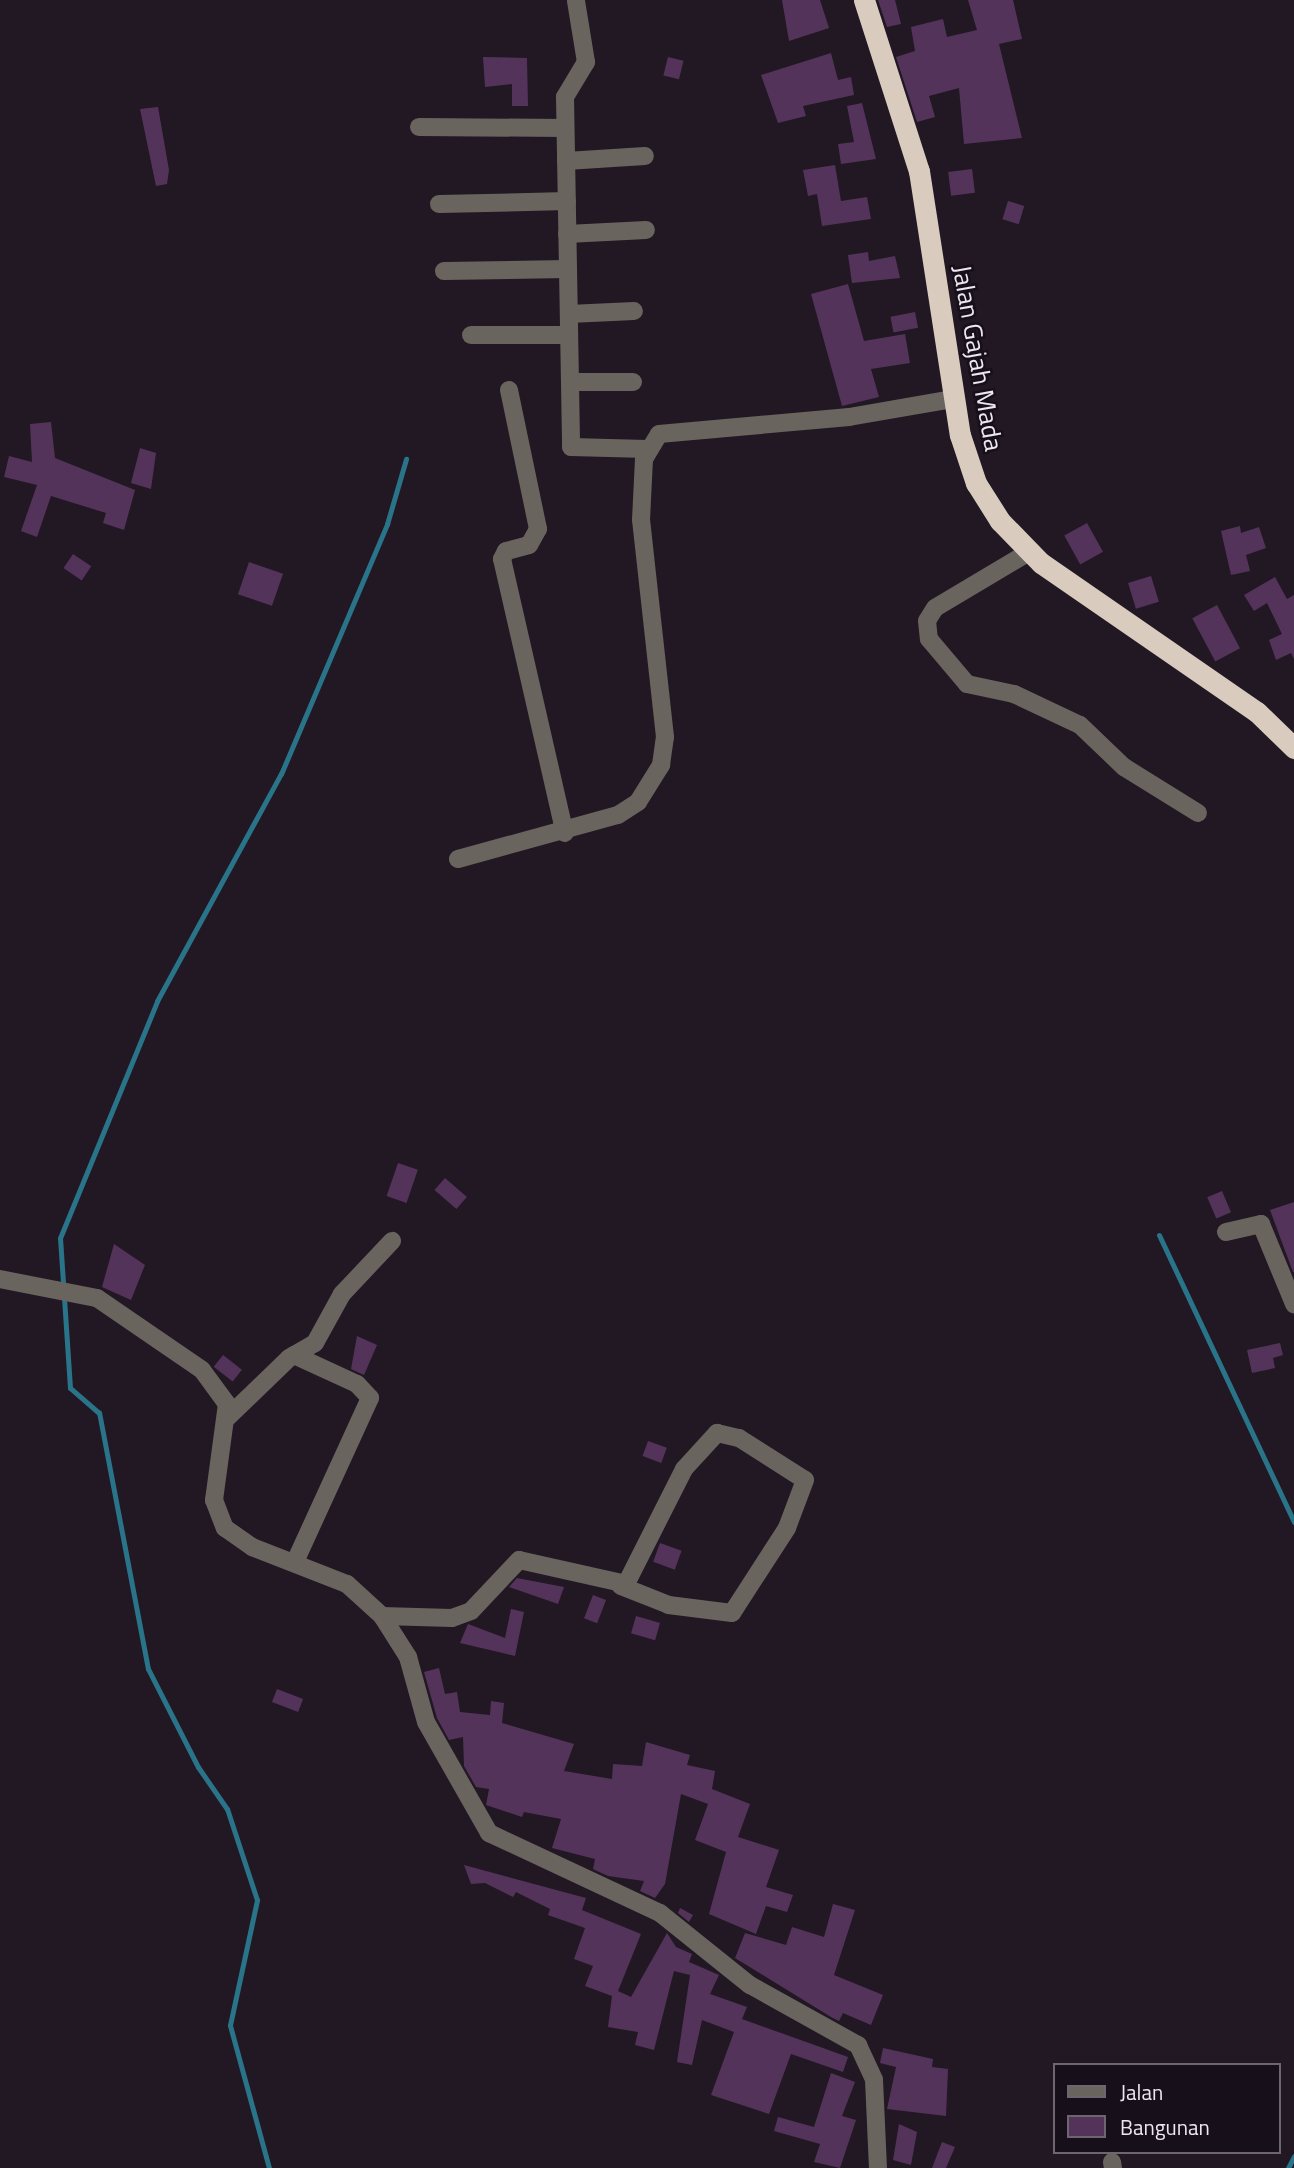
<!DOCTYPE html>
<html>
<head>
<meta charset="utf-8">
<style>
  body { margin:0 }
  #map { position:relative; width:1294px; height:2168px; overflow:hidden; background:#211823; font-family:"Titillium Web",sans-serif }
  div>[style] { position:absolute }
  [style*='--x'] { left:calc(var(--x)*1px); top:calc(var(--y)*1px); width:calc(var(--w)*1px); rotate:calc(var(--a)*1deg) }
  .stream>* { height:5px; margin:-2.5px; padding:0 2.5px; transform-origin:2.5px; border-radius:2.5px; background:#297489 }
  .building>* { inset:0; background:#54335b; transform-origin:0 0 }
  .minor>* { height:18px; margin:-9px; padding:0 9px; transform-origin:9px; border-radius:9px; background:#6a645f }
  .highway>* { height:21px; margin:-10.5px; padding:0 10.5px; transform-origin:10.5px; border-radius:10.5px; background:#dacbbf }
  span { translate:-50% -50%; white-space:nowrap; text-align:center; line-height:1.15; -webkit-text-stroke:5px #170f19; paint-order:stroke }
  .street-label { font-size:26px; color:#ede7ef }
  .legend { position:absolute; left:1053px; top:2063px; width:228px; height:91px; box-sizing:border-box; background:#170f19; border:2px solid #6d656f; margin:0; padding:9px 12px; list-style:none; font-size:21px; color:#ede7ef }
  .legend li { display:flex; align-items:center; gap:14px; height:35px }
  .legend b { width:35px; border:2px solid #6d656f }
</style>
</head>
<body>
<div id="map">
  <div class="stream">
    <div style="--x:1159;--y:1235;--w:317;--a:64.8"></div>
    <div style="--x:269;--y:2168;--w:148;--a:-105.3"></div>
    <div style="--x:230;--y:2025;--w:128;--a:-77.8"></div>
    <div style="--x:257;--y:1900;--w:96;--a:-108.2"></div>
    <div style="--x:227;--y:1809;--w:51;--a:-124.6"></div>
    <div style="--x:198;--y:1767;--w:110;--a:-117"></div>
    <div style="--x:148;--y:1669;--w:261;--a:-100.8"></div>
    <div style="--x:99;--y:1413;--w:38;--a:-139"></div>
    <div style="--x:70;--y:1388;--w:150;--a:-93.8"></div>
    <div style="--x:60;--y:1238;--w:256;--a:-67.7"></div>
    <div style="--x:157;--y:1001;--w:259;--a:-61.4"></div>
    <div style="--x:281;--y:774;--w:272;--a:-67"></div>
    <div style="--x:387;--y:524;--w:68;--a:-73.7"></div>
    <div style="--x:1288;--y:2168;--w:13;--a:-63"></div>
  </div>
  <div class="building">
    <div style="clip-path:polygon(782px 0,820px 0,829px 28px,789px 41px)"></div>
    <div style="clip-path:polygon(878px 0,895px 0,901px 24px,887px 27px)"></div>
    <div style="clip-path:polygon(968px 0,1013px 0,1022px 39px,999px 44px,1022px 138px,964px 144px,959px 88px,929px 96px,935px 117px,917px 122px,896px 57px,915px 51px,911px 27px,943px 19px,947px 37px,977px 30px)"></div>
    <div style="clip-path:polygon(831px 53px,838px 80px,851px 77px,854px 95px,803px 106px,806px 116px,778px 123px,761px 75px)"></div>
    <div style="clip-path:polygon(483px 57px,527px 58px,528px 106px,512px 106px,512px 84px,485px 87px)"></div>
    <div style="left:668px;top:57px;width:16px;height:19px;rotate:14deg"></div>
    <div style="clip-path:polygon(862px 103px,876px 159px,841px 164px,838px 144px,854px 142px,847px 106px)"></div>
    <div style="clip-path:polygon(158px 107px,169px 170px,167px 184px,156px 186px,140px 109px)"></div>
    <div style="clip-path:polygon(835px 165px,841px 201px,867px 197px,871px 219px,822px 226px,817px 194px,808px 196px,803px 170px)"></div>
    <div style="left:972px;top:169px;width:24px;height:24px;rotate:83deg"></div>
    <div style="left:1008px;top:201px;width:17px;height:19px;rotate:17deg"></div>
    <div style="clip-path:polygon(868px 252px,869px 261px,895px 256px,900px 278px,852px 283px,848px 255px)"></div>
    <div style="clip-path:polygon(848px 284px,864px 341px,905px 334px,910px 363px,871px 369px,879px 397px,842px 406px,811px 294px)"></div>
    <div style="left:915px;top:312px;width:16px;height:25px;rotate:79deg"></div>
    <div style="clip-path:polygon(51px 422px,55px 458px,135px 490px,124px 530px,103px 523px,106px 513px,51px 496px,37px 537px,21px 531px,37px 485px,4px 477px,9px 456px,32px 462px,30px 424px)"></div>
    <div style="clip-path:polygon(140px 448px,156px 453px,151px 489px,131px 483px)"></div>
    <div style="left:1087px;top:523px;width:33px;height:26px;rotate:61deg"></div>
    <div style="clip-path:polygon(1240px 526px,1241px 533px,1259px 527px,1266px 548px,1246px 555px,1250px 571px,1231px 575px,1221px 531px)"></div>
    <div style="left:73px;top:554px;width:22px;height:17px;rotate:34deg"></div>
    <div style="left:249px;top:562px;width:36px;height:34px;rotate:19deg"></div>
    <div style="left:1151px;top:576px;width:27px;height:24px;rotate:73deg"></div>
    <div style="clip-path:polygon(1275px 577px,1287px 599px,1294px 595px,1294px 659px,1291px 653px,1276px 660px,1269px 640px,1282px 634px,1267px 603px,1254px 611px,1244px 595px)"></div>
    <div style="left:1217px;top:605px;width:49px;height:28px;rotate:62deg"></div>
    <div style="left:398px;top:1163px;width:21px;height:35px;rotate:19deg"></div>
    <div style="left:445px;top:1178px;width:29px;height:16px;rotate:41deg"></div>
    <div style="left:1222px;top:1191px;width:23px;height:16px;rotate:67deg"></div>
    <div style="clip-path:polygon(1294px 1202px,1294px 1272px,1293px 1272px,1270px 1210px)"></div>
    <div style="clip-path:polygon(114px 1244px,145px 1265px,131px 1300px,102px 1287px)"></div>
    <div style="clip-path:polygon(357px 1336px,377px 1345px,364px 1375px,351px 1369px)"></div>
    <div style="clip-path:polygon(1280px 1343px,1283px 1355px,1273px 1358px,1275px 1368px,1252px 1373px,1247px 1350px)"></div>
    <div style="left:223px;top:1355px;width:24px;height:15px;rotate:38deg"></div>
    <div style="left:648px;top:1441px;width:20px;height:16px;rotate:20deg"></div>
    <div style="left:660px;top:1543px;width:23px;height:20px;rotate:20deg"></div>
    <div style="clip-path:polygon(517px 1578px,564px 1587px,558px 1604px,509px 1587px)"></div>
    <div style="left:593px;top:1595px;width:14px;height:25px;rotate:21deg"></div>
    <div style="clip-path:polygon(511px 1609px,524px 1612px,515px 1656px,460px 1643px,468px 1624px,505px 1638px)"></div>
    <div style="left:636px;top:1616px;width:25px;height:18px;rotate:16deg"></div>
    <div style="clip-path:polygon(439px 1668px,445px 1694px,457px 1692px,460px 1712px,490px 1715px,491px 1701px,504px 1703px,502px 1723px,574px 1744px,564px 1771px,612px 1779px,613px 1764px,642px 1766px,646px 1742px,690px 1755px,687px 1765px,715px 1771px,712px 1789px,750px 1804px,738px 1837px,779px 1850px,766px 1887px,793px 1895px,787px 1912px,766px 1906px,756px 1934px,709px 1914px,726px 1852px,695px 1840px,708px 1804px,681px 1794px,665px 1884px,655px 1898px,640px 1891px,644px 1881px,608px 1876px,593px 1869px,595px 1859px,552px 1848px,561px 1819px,524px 1812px,522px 1817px,486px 1805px,489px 1789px,476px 1787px,464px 1766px,463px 1737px,449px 1740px,437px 1718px,424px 1672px)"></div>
    <div style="left:277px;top:1689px;width:28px;height:14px;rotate:21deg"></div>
    <div style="clip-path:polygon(464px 1865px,586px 1898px,582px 1910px,641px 1934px,618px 1991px,631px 1997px,667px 1933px,676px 1947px,692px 1954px,689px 1962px,719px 1975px,710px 1994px,747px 2007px,742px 2019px,848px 2057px,843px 2072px,791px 2054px,769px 2114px,711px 2095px,734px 2032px,702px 2020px,692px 2065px,677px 2062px,690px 1975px,674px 1971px,654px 2050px,635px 2045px,638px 2032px,608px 2027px,612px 1996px,585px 1986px,593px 1966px,574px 1959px,585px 1928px,548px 1915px,550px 1909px,516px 1892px,513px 1897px,485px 1883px,471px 1884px)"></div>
    <div style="clip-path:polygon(833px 1904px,855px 1910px,834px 1975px,883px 1995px,871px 2025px,843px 2013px,839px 2021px,831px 2017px,735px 1958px,745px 1933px,786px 1945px,792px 1927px,824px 1937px)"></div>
    <div style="clip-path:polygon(680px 1908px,693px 1915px,689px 1922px,678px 1913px)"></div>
    <div style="clip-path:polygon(883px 2048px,933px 2059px,932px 2067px,948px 2069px,946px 2116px,887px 2109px,896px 2067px,880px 2063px)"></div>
    <div style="clip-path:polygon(831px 2073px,855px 2082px,842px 2116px,856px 2120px,840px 2168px,814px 2162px,820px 2144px,774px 2131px,778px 2117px,814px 2127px)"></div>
    <div style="clip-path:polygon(899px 2124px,917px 2132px,911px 2165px,893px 2160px)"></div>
    <div style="clip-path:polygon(942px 2142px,955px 2147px,946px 2168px,932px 2168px)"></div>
  </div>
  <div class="minor">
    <div style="--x:576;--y:1;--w:62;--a:80.7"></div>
    <div style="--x:586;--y:62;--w:41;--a:121"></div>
    <div style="--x:565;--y:97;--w:350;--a:89"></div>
    <div style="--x:571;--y:447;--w:76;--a:1.5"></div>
    <div style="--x:419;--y:127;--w:146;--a:0.4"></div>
    <div style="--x:566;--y:161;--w:79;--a:-3.6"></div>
    <div style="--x:439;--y:204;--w:128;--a:-1.3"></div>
    <div style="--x:567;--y:234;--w:79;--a:-2.9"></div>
    <div style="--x:444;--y:271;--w:124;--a:-0.9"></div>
    <div style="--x:569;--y:314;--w:65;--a:-2.6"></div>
    <div style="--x:471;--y:335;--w:98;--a:0"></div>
    <div style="--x:570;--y:382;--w:63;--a:0"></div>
    <div style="--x:509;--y:390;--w:142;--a:78.2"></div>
    <div style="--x:538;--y:529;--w:18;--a:119"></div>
    <div style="--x:529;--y:545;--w:24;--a:165"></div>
    <div style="--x:506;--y:551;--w:9;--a:117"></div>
    <div style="--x:502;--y:559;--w:281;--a:77.1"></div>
    <div style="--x:1029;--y:552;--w:109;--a:149.2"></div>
    <div style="--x:935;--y:608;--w:15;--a:122"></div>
    <div style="--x:927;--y:621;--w:18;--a:84"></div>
    <div style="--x:929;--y:639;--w:59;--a:49.8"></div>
    <div style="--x:967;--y:684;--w:48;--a:12"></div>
    <div style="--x:1014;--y:694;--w:73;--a:25.2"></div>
    <div style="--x:1080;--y:725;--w:61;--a:43.7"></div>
    <div style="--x:1124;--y:767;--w:87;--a:31.9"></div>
    <div style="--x:458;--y:859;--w:166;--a:-15.4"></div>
    <div style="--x:618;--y:815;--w:24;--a:-33"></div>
    <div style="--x:638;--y:802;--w:44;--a:-58.1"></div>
    <div style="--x:661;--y:765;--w:28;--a:-82"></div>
    <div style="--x:665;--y:737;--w:218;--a:-96.3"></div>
    <div style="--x:641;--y:520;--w:61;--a:-87.2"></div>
    <div style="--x:644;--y:459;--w:29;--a:-59"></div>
    <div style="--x:659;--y:434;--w:191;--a:-5.1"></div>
    <div style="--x:849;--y:417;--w:106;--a:-9.8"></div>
    <div style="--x:1226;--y:1232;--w:36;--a:-13"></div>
    <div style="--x:1261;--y:1224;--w:87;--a:67.6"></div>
    <div style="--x:0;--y:1279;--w:99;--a:11.1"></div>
    <div style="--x:97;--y:1298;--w:127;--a:34.4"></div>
    <div style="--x:202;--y:1370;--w:42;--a:53.7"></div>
    <div style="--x:227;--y:1404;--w:97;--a:97.7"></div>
    <div style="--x:214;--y:1500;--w:30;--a:69"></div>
    <div style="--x:225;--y:1528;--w:33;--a:35"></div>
    <div style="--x:252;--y:1547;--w:102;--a:21.3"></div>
    <div style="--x:347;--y:1584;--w:47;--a:42.4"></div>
    <div style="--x:382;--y:1616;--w:49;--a:57.6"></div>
    <div style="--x:408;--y:1657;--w:67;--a:74.5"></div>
    <div style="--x:426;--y:1722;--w:128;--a:60.4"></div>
    <div style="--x:489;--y:1833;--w:189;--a:25.1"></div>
    <div style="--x:660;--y:1913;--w:115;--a:38.7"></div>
    <div style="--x:750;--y:1985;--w:124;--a:29.1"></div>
    <div style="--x:858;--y:2045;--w:38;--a:65"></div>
    <div style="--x:874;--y:2080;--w:88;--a:87.4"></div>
    <div style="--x:294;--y:1355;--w:69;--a:24.7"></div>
    <div style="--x:357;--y:1384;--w:19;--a:47"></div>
    <div style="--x:370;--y:1398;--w:180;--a:114.6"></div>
    <div style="--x:228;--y:1417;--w:85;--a:-44"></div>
    <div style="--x:289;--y:1358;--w:30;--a:-30"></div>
    <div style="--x:315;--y:1343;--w:56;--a:-61.1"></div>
    <div style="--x:342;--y:1294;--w:73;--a:-46.7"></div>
    <div style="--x:382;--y:1616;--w:70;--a:1.6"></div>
    <div style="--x:452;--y:1618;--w:20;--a:-20"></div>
    <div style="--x:471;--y:1611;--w:70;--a:-46.7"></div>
    <div style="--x:519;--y:1560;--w:110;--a:12.6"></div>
    <div style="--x:626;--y:1584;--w:129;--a:-63.2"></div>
    <div style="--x:684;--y:1469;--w:49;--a:-47.5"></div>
    <div style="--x:717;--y:1433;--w:23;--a:13"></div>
    <div style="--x:739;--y:1438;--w:78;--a:32.5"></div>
    <div style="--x:805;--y:1480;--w:51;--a:110.6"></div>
    <div style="--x:787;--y:1528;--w:101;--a:122.9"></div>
    <div style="--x:732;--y:1613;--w:64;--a:-172.8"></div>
    <div style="--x:669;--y:1605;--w:52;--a:-158.4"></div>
    <div style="--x:1112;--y:2162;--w:6;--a:81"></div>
  </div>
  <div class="highway">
    <div style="--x:864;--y:0;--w:180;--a:72.2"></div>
    <div style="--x:919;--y:171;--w:267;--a:81.2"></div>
    <div style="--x:960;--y:435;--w:51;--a:71.6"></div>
    <div style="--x:976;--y:483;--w:45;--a:57.7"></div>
    <div style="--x:1000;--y:521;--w:59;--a:45.7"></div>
    <div style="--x:1041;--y:563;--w:262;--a:34.6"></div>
    <div style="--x:1257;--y:712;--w:52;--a:44.2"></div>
  </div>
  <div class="street-label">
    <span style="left:978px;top:358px;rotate:80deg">Jalan Gajah Mada</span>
  </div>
  <ul class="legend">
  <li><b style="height:9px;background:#6a645f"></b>Jalan</li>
  <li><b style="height:19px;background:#54335b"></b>Bangunan</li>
  </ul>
</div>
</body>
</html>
